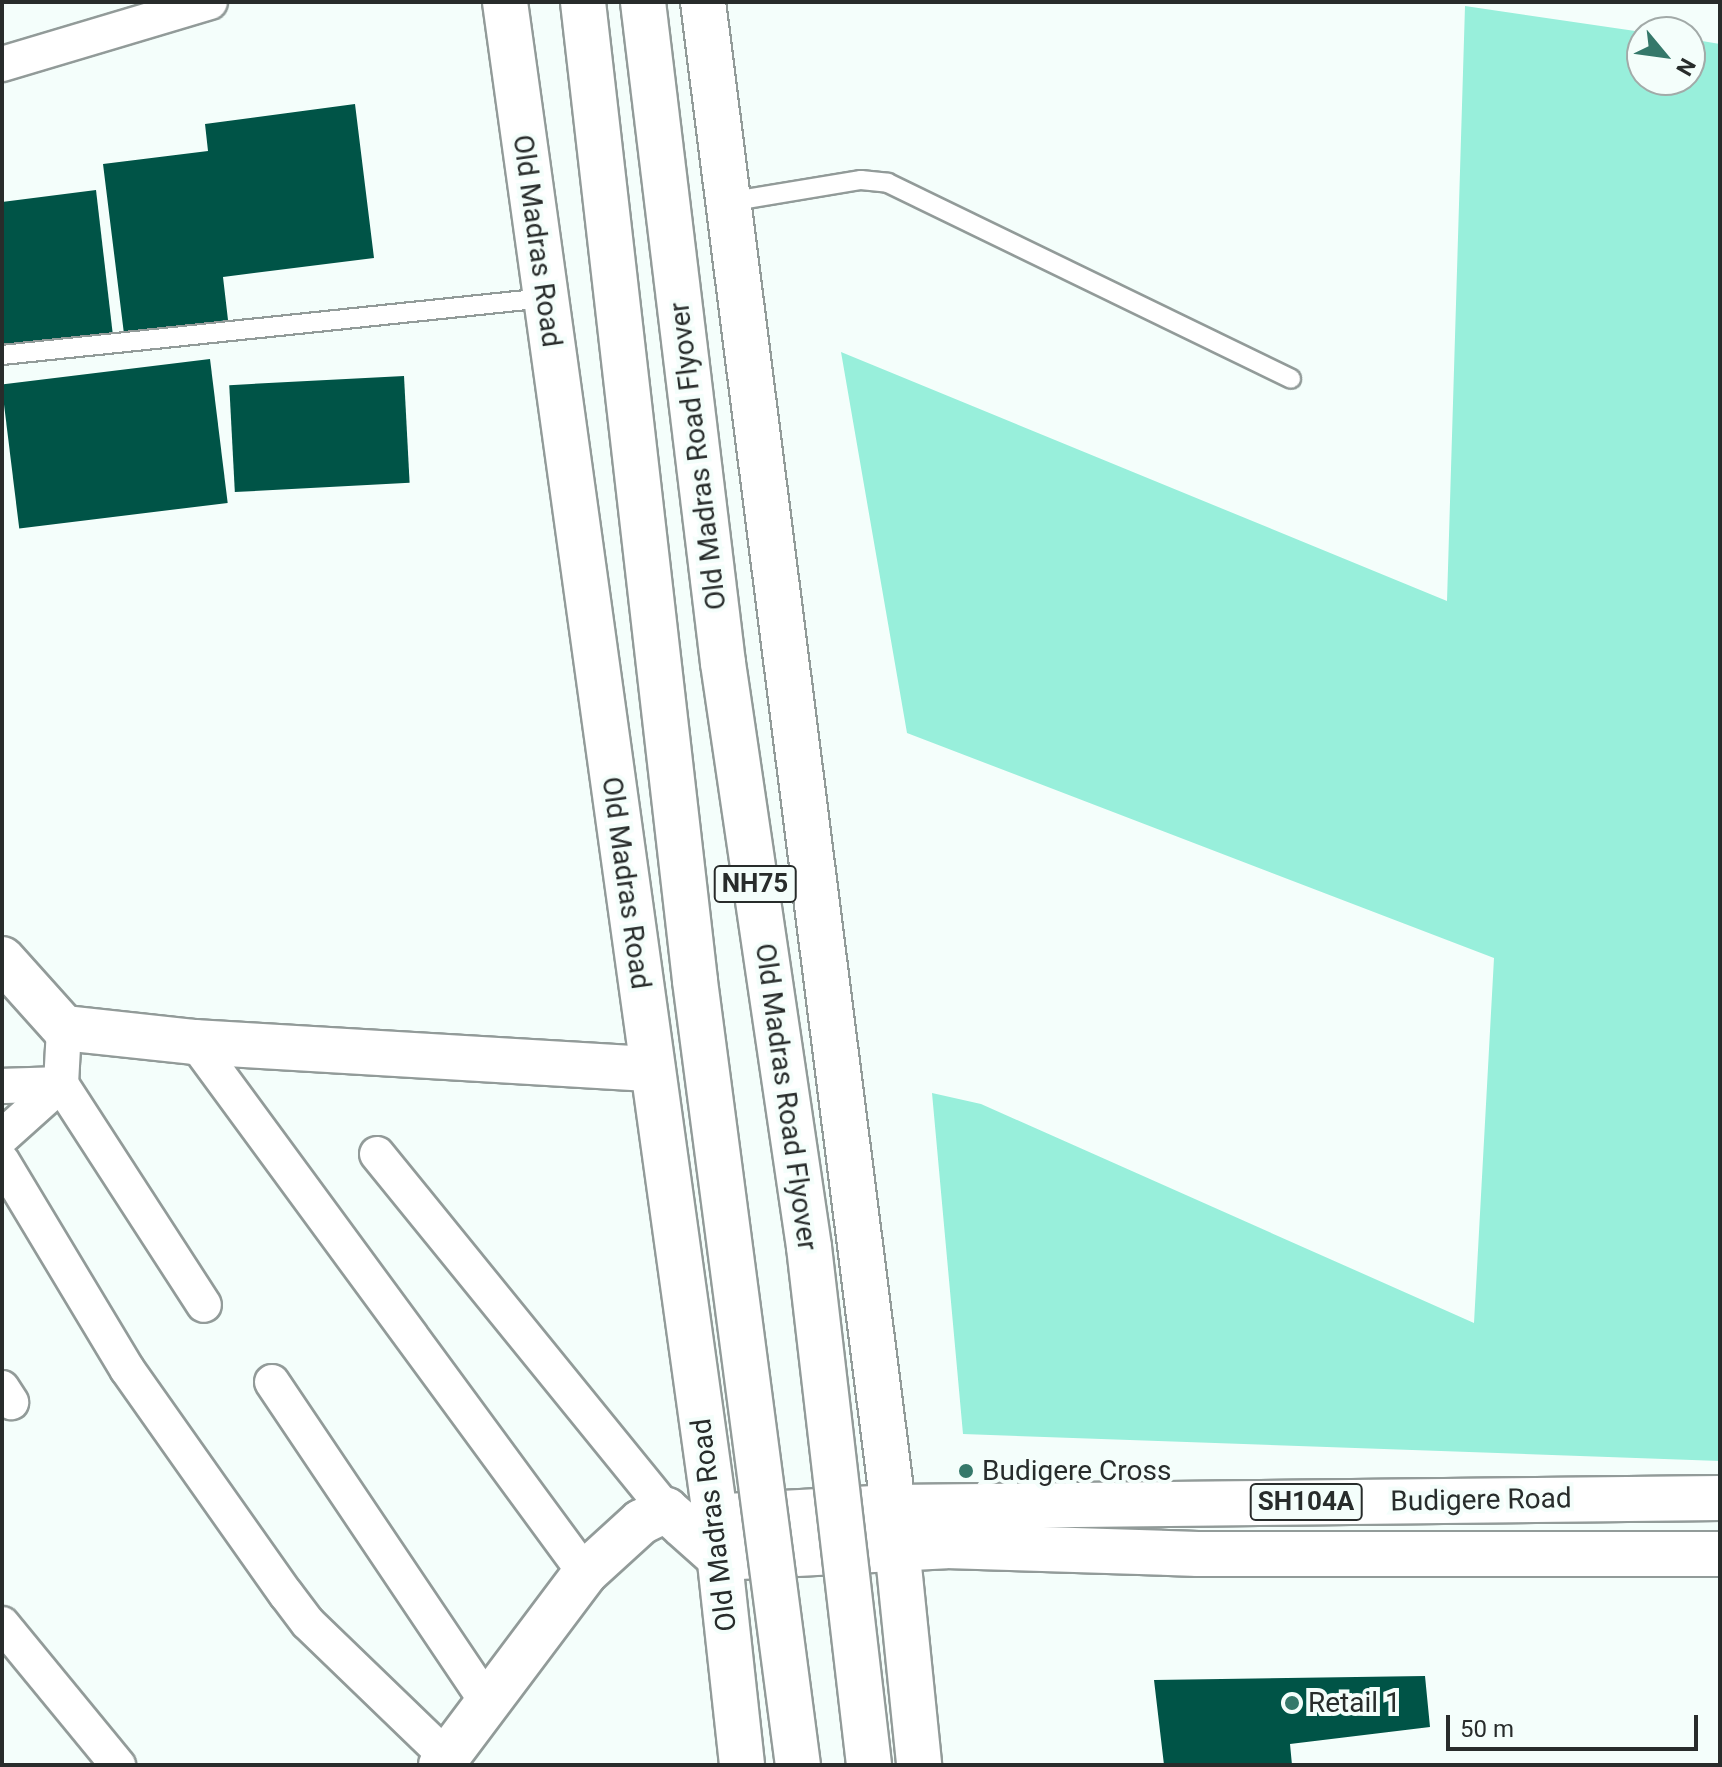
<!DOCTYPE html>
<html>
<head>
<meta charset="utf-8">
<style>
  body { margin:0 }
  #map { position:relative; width:1722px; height:1767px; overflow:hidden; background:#f4fefb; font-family:Roboto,sans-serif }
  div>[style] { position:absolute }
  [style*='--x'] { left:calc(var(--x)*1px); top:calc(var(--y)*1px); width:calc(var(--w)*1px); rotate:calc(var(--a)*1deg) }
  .green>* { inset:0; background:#98efdb }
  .building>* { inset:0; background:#005447; transform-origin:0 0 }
  .roads { filter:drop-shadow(2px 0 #929b99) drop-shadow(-2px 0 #929b99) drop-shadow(0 2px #929b99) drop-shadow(0 -2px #929b99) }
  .service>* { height:18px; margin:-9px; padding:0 9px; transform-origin:9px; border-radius:9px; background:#fff }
  .minor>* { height:34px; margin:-17px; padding:0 17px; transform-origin:17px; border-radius:17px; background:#fff }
  .tertiary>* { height:44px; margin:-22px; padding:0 22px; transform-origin:22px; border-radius:22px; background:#fff }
  .primary>* { height:44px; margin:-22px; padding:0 22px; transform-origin:22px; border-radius:22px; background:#fff }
  .bridges { filter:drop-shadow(2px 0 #929b99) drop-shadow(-2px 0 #929b99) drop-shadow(0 2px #929b99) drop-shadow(0 -2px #929b99) }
  .trunk-bridge>* { height:44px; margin:-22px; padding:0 22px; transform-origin:22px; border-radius:22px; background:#fff }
  .dots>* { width:22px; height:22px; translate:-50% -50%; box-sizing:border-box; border:4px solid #f4fefb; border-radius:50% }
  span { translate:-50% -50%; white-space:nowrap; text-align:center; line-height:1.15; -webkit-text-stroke:8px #f4fefb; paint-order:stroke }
  .shield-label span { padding:2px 6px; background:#f4fefb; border:2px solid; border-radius:6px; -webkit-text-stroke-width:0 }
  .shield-label { font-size:26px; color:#282c2b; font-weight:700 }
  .street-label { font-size:28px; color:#282c2b }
  .poi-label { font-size:28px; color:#282c2b }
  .left { translate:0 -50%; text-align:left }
  .frame { position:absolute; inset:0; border:4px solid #282c2b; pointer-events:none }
  .north { position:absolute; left:1626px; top:16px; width:80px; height:80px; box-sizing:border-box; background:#f4fefb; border:2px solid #a2aaa8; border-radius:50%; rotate:119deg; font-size:22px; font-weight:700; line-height:32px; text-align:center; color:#282c2b }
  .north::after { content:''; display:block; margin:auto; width:28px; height:36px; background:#35786a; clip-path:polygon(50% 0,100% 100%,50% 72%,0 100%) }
  .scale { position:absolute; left:1446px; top:1715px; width:252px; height:36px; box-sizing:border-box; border:4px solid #282c2b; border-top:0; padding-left:10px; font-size:24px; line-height:28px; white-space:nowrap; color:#282c2b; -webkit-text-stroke:6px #f4fefb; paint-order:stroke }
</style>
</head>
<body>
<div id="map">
  <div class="green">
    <div style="clip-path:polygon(1465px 6px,1642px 32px,1642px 80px,1690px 80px,1690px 39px,1720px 44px,1720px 1461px,963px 1434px,932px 1093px,981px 1104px,1474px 1323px,1494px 958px,907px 733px,841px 352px,1447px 601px)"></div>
  </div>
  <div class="building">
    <div style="clip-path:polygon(355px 104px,374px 258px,223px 277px,228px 320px,124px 334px,103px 164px,208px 151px,205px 124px)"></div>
    <div style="clip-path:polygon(96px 190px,113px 336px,2px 351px,2px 202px)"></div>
    <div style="left:210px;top:359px;width:145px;height:210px;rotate:83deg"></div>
    <div style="left:404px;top:376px;width:107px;height:175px;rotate:87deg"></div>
    <div style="clip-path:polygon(1425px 1676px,1430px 1727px,1290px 1744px,1292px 1765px,1164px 1765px,1154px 1680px)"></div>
  </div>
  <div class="roads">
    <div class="service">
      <div style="--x:728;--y:202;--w:135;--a:-9.4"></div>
      <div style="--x:861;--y:180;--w:27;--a:6"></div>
      <div style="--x:888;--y:183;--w:448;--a:25.9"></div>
      <div style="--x:2;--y:355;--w:546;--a:-5.99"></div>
    </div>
    <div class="minor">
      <div style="--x:2;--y:64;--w:217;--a:-16.6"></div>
      <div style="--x:195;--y:1042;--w:659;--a:53.7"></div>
      <div style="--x:2;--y:1086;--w:59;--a:-1.9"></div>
      <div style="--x:61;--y:1084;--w:263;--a:57.1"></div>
      <div style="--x:2;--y:1137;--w:79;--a:-41.9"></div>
      <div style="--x:61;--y:1084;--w:56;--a:-86.9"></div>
      <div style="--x:377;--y:1154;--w:459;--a:50.9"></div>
      <div style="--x:2;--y:1161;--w:243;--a:59"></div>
      <div style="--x:127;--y:1369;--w:276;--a:54.8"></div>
      <div style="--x:286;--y:1594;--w:36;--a:53"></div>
      <div style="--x:308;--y:1623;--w:193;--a:44"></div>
      <div style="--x:272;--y:1382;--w:387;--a:56.1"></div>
      <div style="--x:2;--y:1388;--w:17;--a:57"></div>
      <div style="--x:2;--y:1624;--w:183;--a:50.6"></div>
    </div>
    <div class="tertiary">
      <div style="--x:2;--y:959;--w:93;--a:48.1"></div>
      <div style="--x:64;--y:1028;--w:132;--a:6.1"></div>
      <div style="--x:195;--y:1042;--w:458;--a:3.4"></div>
      <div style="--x:441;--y:1765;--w:240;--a:-53.1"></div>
      <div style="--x:585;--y:1573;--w:76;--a:-42.3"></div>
      <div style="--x:641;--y:1522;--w:28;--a:-26"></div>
      <div style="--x:666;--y:1510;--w:23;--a:41"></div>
    </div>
    <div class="primary">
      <div style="--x:505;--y:2;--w:1528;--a:82.1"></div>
      <div style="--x:715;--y:1516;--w:250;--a:83.8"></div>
      <div style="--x:703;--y:2;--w:1517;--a:82.8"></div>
      <div style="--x:893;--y:1507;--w:259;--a:84.2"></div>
      <div style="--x:727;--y:1516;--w:166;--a:-3.1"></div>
      <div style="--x:893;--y:1507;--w:827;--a:-0.62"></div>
      <div style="--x:683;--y:1525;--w:50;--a:41.7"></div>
      <div style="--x:720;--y:1558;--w:226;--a:-3"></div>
      <div style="--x:946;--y:1546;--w:252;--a:1.8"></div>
      <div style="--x:1198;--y:1554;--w:522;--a:0"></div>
    </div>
  </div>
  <div class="bridges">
    <div class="trunk-bridge">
      <div style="--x:583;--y:2;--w:985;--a:83.47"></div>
      <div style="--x:695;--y:981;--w:791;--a:82.52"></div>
      <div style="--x:643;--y:2;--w:666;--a:83.1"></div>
      <div style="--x:723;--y:663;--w:590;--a:81.62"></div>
      <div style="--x:809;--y:1247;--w:521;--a:83.39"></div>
    </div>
  </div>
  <div class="dots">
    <div style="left:966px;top:1471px;background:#35786a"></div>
    <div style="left:1292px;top:1703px;background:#35786a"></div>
  </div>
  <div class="shield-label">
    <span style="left:755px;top:884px">NH75</span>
    <span style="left:1306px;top:1502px">SH104A</span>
  </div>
  <div class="street-label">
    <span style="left:537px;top:241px;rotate:82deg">Old Madras Road</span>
    <span style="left:698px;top:456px;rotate:-97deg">Old Madras Road Flyover</span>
    <span style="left:626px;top:883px;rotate:82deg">Old Madras Road</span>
    <span style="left:786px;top:1097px;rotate:82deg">Old Madras Road Flyover</span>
    <span style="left:1481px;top:1500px;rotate:-1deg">Budigere Road</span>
    <span style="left:714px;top:1525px;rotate:-97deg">Old Madras Road</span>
  </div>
  <div class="poi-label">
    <span class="left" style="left:982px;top:1471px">Budigere Cross</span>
    <span class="left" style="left:1308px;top:1703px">Retail 1</span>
  </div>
  <div class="frame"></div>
  <div class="north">N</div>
  <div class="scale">50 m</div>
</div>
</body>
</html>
